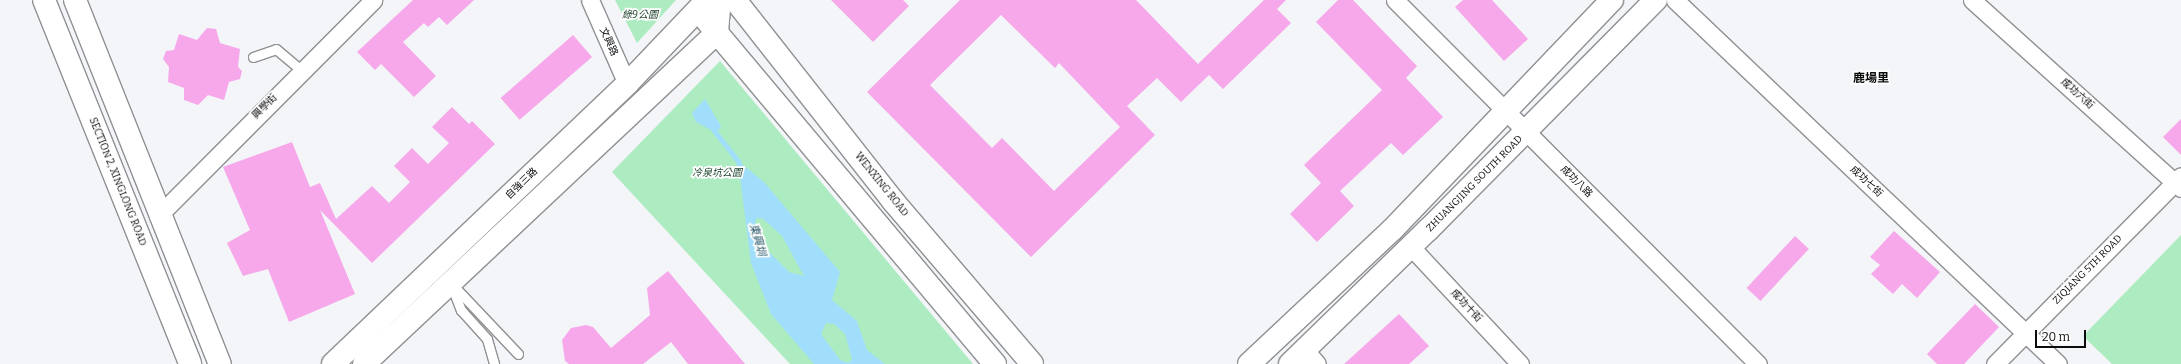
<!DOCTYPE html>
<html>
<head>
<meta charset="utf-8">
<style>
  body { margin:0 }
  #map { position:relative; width:2181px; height:364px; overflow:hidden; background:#f3f5f8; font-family:Bitter,"Noto Sans TC",serif }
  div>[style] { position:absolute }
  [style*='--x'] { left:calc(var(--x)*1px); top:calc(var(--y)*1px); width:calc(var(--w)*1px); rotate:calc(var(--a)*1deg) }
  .green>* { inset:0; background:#adebc0 }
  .water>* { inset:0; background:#a1defc }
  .stream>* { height:5px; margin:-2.5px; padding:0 2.5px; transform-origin:2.5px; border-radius:2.5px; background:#a1defc }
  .building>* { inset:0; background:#f6a8ea; transform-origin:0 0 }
  .roads { filter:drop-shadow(1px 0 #8f9193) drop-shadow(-1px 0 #8f9193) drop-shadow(0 1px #8f9193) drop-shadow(0 -1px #8f9193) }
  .lane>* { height:9px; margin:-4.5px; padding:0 4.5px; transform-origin:4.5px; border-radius:4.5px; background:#fff }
  .street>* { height:17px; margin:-8.5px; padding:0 8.5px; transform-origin:8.5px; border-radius:8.5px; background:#fff }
  .secondary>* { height:22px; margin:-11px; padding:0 11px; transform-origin:11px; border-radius:11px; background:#fff }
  span { translate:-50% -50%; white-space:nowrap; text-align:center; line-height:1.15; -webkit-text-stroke:3.5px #fff; paint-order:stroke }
  .park-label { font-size:10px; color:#153c24; font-style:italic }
  .street-label { font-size:10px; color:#0b0c0d }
  .water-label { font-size:11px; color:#1e4d62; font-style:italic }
  .quarter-label { font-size:12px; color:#0b0c0d; font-weight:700 }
  .scale { position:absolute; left:2035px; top:330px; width:51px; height:18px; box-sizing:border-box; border:2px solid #0b0c0d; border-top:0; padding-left:5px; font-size:12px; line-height:14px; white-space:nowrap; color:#0b0c0d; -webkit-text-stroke:3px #fff; paint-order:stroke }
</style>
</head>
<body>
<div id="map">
  <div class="green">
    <div style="clip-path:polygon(615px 0,676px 0,637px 43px)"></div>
    <div style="clip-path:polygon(720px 61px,973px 364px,790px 364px,612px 172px)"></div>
    <div style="clip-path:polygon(2181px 235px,2181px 364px,2112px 364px,2083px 336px)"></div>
  </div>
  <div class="water">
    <div style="clip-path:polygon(705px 99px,721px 126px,717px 133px,696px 122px,692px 113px)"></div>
    <div style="clip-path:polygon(evenodd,738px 161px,764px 182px,840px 272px,832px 300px,857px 321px,867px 350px,885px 364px,814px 364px,771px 314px,751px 263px,738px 161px,757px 218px,762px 218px,782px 236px,804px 276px,789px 272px,764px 247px,755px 222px,757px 218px,738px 161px,826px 323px,834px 324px,845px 334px,852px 359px,848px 363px,840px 360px,821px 334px,826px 323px)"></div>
  </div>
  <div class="stream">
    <div style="--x:712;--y:128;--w:42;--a:51.8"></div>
    <div style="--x:738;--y:161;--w:6;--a:72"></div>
  </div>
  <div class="building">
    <div style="clip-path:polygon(413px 0,474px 0,447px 25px,439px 17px,428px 27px,424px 23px,403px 42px,436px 76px,414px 97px,381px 64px,375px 70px,357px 52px)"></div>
    <div style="clip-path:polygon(831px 0,903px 0,909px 6px,873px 42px)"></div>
    <div style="clip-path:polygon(evenodd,960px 0,1136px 0,1198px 64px,1264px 0,1286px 0,1277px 9px,1291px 23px,1223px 89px,1209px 75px,1181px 102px,1157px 78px,1127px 106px,1155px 135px,1031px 257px,867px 92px,960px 0,1001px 15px,1055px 68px,1059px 63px,1120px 127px,1054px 191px,1002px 138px,992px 148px,930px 85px,1001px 15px)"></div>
    <div style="clip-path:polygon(1338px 0,1353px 0,1417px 66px,1406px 78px,1443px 117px,1403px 155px,1391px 143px,1340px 191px,1354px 206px,1317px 242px,1290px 214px,1321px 183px,1304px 165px,1382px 90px,1316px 22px)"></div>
    <div style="clip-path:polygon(1463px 0,1492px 0,1528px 39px,1504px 61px,1455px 7px)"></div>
    <div style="clip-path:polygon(207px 28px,216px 29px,220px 43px,240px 49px,238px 67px,242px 71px,240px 79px,229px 82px,224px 100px,208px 95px,198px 105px,184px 100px,184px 88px,168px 82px,169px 67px,163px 59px,166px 51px,174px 50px,179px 34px,197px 40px)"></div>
    <div style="left:573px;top:35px;width:29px;height:96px;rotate:49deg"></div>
    <div style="clip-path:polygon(452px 107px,469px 124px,472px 121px,495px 144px,372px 263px,320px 210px,355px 294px,289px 322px,268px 269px,243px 276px,227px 243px,250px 230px,223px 167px,292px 142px,310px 187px,320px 183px,336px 219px,372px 186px,389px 203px,410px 182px,394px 166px,412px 148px,428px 164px,449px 143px,432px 127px)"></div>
    <div style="clip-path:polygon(2181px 119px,2181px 155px,2163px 137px)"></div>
    <div style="clip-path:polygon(1894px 231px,1940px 272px,1917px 298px,1902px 284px,1893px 294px,1871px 274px,1880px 265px,1870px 257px)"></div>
    <div style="left:1795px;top:236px;width:19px;height:71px;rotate:43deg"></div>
    <div style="clip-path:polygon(668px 271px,745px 364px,688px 364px,671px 342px,643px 364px,569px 364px,565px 361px,562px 340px,571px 328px,586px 325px,593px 327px,611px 348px,650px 315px,647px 288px)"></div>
    <div style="clip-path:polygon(1975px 304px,1999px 327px,1964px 364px,1937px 364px,1927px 354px)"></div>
    <div style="clip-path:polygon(1399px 314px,1429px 346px,1409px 364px,1344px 364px)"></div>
  </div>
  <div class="roads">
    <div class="lane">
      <div style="--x:253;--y:57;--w:24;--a:-19"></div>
      <div style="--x:276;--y:49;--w:34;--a:40"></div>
      <div style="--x:450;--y:282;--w:99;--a:46.6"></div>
      <div style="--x:452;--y:287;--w:25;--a:69"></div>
      <div style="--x:461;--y:310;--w:39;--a:48"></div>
      <div style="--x:487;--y:339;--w:26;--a:74"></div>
    </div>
    <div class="street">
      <div style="--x:590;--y:0;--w:92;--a:66.2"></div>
      <div style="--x:1395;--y:0;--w:514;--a:45.08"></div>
      <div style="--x:1675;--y:0;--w:528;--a:43.54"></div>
      <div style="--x:1972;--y:0;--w:281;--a:42"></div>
      <div style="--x:158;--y:216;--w:305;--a:-45.1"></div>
      <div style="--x:1411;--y:247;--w:160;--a:47"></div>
      <div style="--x:1305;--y:350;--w:18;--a:49"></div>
      <div style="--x:1995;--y:364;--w:264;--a:-45.3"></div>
    </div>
    <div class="secondary">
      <div style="--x:44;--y:0;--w:392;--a:68.1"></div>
      <div style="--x:75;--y:0;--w:392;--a:68.3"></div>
      <div style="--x:735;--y:0;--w:256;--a:51.8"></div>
      <div style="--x:893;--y:201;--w:214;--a:49.5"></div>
      <div style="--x:707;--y:21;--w:448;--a:50"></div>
      <div style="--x:333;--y:364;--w:406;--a:-43.6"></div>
      <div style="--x:627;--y:84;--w:116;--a:-46.4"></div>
      <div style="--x:364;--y:364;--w:485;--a:-43.2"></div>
      <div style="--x:717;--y:32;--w:32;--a:-85"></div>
      <div style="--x:1249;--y:364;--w:197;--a:-43.2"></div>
      <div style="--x:1393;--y:229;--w:317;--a:-46.3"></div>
      <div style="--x:1290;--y:364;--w:192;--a:-44.2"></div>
      <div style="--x:1428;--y:230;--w:324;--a:-45.3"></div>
    </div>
  </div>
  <div class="park-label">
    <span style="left:640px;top:16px">綠9公園</span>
    <span style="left:717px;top:174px">冷泉坑公園</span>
  </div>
  <div class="street-label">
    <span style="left:608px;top:42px;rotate:66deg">文興路</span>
    <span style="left:2077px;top:94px;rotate:42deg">成功六街</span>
    <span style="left:265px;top:107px;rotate:-45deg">興學街</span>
    <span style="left:117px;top:182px;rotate:68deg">SECTION 2, XINGLONG ROAD</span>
    <span style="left:1576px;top:182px;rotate:45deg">成功八路</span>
    <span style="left:1866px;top:182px;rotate:43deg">成功七街</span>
    <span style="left:522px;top:184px;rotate:-44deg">自強三路</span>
    <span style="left:1475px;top:184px;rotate:-45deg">ZHUANGJING SOUTH ROAD</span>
    <span style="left:881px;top:185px;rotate:51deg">WENXING ROAD</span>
    <span style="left:2088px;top:270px;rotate:-45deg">ZIQIANG 5TH ROAD</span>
    <span style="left:1466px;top:306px;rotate:47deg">成功十街</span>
  </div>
  <div class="water-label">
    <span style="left:757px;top:240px;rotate:74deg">東興圳</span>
  </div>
  <div class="quarter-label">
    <span style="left:1871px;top:79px">鹿場里</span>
  </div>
  <div class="scale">20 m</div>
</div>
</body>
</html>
